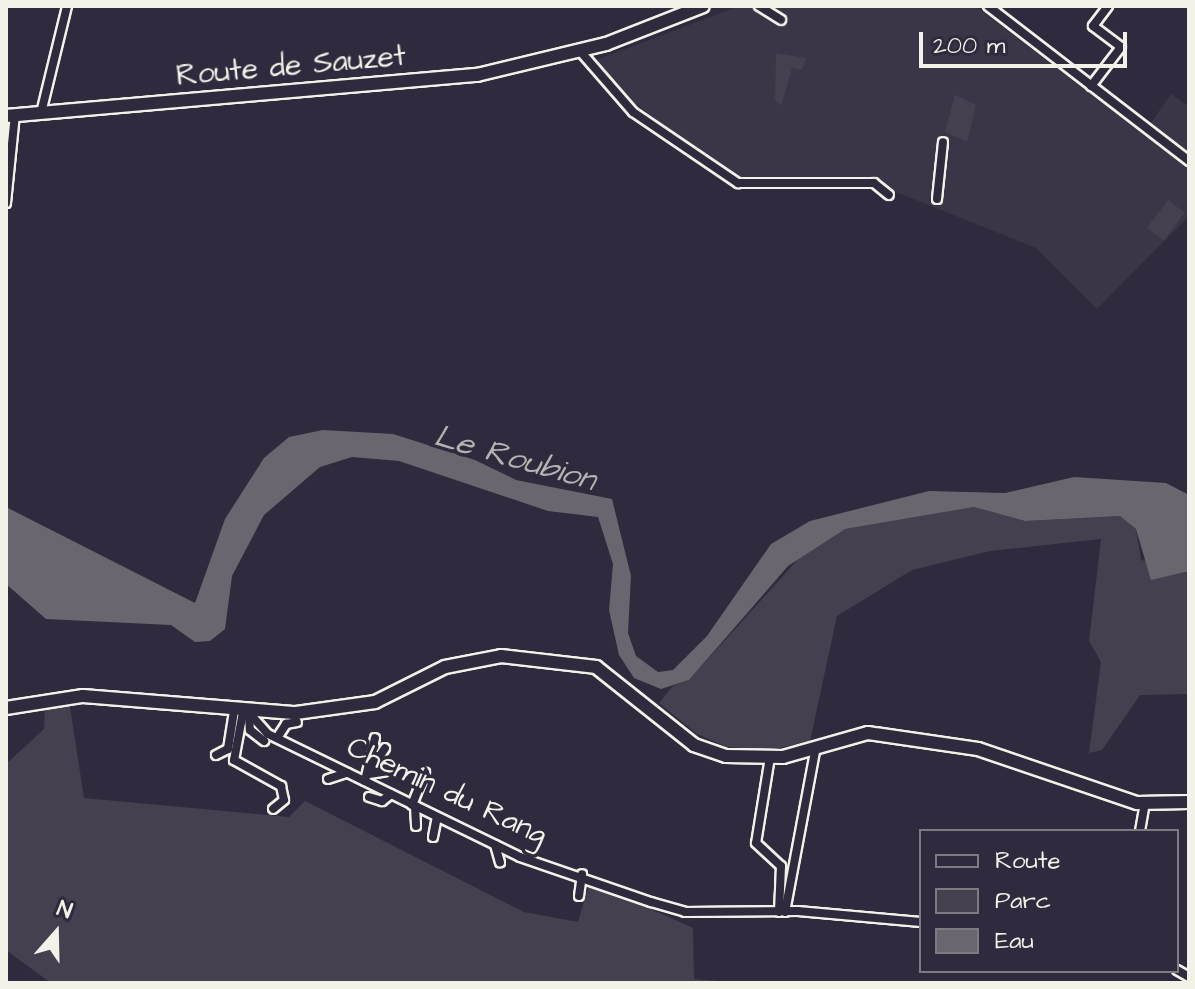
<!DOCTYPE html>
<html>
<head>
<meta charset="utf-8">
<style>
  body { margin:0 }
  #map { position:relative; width:1195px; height:989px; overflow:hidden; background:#2f2a3d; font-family:"Architects Daughter",sans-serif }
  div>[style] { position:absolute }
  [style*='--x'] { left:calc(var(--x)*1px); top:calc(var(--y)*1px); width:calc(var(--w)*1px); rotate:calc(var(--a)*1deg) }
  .built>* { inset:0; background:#3b3647 }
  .green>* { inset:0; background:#454050; transform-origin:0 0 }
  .water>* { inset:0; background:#6a6670 }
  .roads { filter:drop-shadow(2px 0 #f4f1e8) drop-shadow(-2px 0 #f4f1e8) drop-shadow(0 2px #f4f1e8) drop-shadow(0 -2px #f4f1e8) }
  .street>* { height:8px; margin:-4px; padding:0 4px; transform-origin:4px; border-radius:4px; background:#2f2a3d }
  .secondary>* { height:12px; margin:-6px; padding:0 6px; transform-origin:6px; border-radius:6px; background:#2f2a3d }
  span { translate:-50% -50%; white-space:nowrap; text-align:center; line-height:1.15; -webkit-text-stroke:7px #2f2a3d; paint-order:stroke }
  .street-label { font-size:30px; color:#f4f1e8 }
  .water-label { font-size:32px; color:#b6b2b2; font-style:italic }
  .frame { position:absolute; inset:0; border:8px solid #f4f1e8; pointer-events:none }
  .legend { position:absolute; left:919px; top:829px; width:260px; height:144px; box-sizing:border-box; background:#2f2a3d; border:2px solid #7e7a81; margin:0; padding:10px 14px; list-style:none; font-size:24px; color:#f4f1e8 }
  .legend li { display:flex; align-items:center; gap:16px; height:40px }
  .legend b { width:40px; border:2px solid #7e7a81 }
  .north { position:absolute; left:16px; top:893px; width:80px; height:80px; -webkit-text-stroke:6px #2f2a3d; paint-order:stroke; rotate:20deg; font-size:22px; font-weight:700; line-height:32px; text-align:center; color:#f4f1e8 }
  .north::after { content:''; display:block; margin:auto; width:28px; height:36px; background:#f4f1e8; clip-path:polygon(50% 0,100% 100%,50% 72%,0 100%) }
  .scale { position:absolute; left:919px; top:32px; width:208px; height:36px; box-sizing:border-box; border:4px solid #f4f1e8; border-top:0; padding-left:10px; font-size:24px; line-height:28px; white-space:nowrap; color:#f4f1e8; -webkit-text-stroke:6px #2f2a3d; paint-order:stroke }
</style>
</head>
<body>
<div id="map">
  <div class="built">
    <div style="clip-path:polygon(739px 6px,975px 6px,1143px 134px,1171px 94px,1189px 107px,1189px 216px,1097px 309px,1036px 248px,876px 184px,744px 187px,613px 86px,596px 60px)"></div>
  </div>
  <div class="green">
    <div style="clip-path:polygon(776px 53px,806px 58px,802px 70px,792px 68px,781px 106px,775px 99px)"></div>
    <div style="clip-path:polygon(955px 95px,976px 105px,967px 142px,945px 132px)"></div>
    <div style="left:1168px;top:200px;width:21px;height:35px;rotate:37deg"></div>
    <div style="clip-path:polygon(974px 507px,1025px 521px,1120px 516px,1136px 529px,1141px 560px,1189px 571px,1189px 694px,1140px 695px,1102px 750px,1089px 753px,1101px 662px,1089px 641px,1101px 539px,990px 551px,912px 570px,837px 616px,810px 741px,770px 750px,727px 747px,697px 734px,659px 703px,673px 686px,689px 680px,810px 546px,845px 529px)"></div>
    <div style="clip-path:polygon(45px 705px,70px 707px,84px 798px,289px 817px,305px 801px,524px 912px,578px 922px,590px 882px,693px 928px,694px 979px,746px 983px,51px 983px,6px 950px,6px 764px,44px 729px)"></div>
  </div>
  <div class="water">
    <div style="clip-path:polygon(323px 430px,393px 434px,475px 460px,516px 480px,612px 499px,631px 576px,628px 633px,636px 656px,658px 672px,673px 670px,707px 636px,771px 544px,810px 521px,929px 491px,1005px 493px,1074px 477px,1166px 483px,1189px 495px,1189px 571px,1151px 580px,1136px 529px,1120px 516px,1025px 521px,974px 507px,845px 529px,788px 566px,689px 680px,661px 689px,634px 678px,619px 655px,609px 610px,613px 564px,598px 517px,548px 511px,399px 461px,352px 457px,320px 467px,264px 515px,232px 576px,225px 629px,210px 641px,195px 642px,171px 625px,46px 619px,6px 584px,6px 507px,195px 603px,225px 519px,264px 458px,289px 437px)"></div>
  </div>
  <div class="roads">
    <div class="street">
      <div style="--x:759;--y:6;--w:26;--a:32"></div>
      <div style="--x:988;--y:6;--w:254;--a:37.6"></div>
      <div style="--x:579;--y:50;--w:82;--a:48.9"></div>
      <div style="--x:633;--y:112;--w:127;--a:34.1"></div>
      <div style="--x:738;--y:183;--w:136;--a:0"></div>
      <div style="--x:874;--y:183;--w:19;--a:39"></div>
      <div style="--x:1091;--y:86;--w:49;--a:-52.4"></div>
      <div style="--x:1121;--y:47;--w:35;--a:-143"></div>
      <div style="--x:1093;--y:26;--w:25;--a:-53"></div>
      <div style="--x:41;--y:113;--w:110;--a:-76.3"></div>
      <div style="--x:937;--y:199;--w:57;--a:-84"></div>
      <div style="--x:6;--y:203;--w:88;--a:-84.2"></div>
      <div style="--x:243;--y:712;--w:49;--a:100.6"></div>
      <div style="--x:234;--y:760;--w:54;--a:29"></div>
      <div style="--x:281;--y:786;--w:14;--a:78"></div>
      <div style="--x:284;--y:800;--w:14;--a:141"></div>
      <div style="--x:249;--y:713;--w:28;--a:48"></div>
      <div style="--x:268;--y:734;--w:280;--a:26"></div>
      <div style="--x:520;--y:857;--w:139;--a:19"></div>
      <div style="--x:651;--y:902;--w:35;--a:16"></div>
      <div style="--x:685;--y:912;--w:113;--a:-0.5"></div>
      <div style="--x:798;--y:911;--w:123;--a:5.1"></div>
      <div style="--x:249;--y:717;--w:13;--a:86"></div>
      <div style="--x:250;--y:730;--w:18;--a:38"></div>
      <div style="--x:277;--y:738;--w:17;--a:-57"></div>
      <div style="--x:286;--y:724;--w:11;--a:-10"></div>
      <div style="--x:216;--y:755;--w:13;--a:-27"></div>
      <div style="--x:228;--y:749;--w:38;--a:-81"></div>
      <div style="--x:770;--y:757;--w:87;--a:99.2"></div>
      <div style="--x:756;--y:843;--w:34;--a:43"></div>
      <div style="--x:781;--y:866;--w:46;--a:92.5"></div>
      <div style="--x:371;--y:769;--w:25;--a:-56"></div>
      <div style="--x:369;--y:774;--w:15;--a:-8"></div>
      <div style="--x:328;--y:779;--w:20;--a:-18"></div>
      <div style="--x:365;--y:781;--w:44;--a:-76.9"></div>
      <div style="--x:369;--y:797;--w:14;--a:17"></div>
      <div style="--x:382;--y:801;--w:11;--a:-38"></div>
      <div style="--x:412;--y:805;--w:35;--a:-68"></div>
      <div style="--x:415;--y:806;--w:20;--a:87"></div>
      <div style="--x:1140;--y:831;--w:28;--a:-80"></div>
      <div style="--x:433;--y:837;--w:20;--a:-79"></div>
      <div style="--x:495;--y:845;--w:18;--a:74"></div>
      <div style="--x:579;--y:896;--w:22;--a:-82"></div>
      <div style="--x:785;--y:912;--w:168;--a:-79.4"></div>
      <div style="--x:1177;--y:970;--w:14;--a:30"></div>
    </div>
    <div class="secondary">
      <div style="--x:6;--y:116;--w:473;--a:-5"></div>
      <div style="--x:477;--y:75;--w:133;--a:-13.5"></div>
      <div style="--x:606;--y:44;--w:104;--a:-21.4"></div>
      <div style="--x:6;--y:708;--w:78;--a:-8.9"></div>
      <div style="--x:83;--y:696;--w:214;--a:4.6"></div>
      <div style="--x:296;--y:713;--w:80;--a:-7.9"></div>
      <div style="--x:375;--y:702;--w:78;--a:-26.6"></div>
      <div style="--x:445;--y:667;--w:57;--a:-11.1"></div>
      <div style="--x:501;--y:656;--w:96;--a:6.6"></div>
      <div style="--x:596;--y:667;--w:125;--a:38.5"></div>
      <div style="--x:694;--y:745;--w:34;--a:19"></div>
      <div style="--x:726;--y:756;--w:57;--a:1"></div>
      <div style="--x:783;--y:757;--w:88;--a:-15.8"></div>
      <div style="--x:868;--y:733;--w:111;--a:8.3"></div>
      <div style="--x:978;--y:749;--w:168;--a:18.8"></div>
      <div style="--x:1137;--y:803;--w:52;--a:-1.1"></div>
    </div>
  </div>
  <div class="street-label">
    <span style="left:291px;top:66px;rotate:-5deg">Route de Sauzet</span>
    <span style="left:447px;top:791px;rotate:25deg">Chemin du Rang</span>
  </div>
  <div class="water-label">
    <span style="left:515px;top:459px;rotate:16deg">Le Roubion</span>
  </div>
  <div class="frame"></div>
  <ul class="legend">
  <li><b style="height:10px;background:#2f2a3d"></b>Route</li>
  <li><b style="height:22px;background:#454050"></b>Parc</li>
  <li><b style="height:22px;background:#6a6670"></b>Eau</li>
  </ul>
  <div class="north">N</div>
  <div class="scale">200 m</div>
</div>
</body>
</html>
